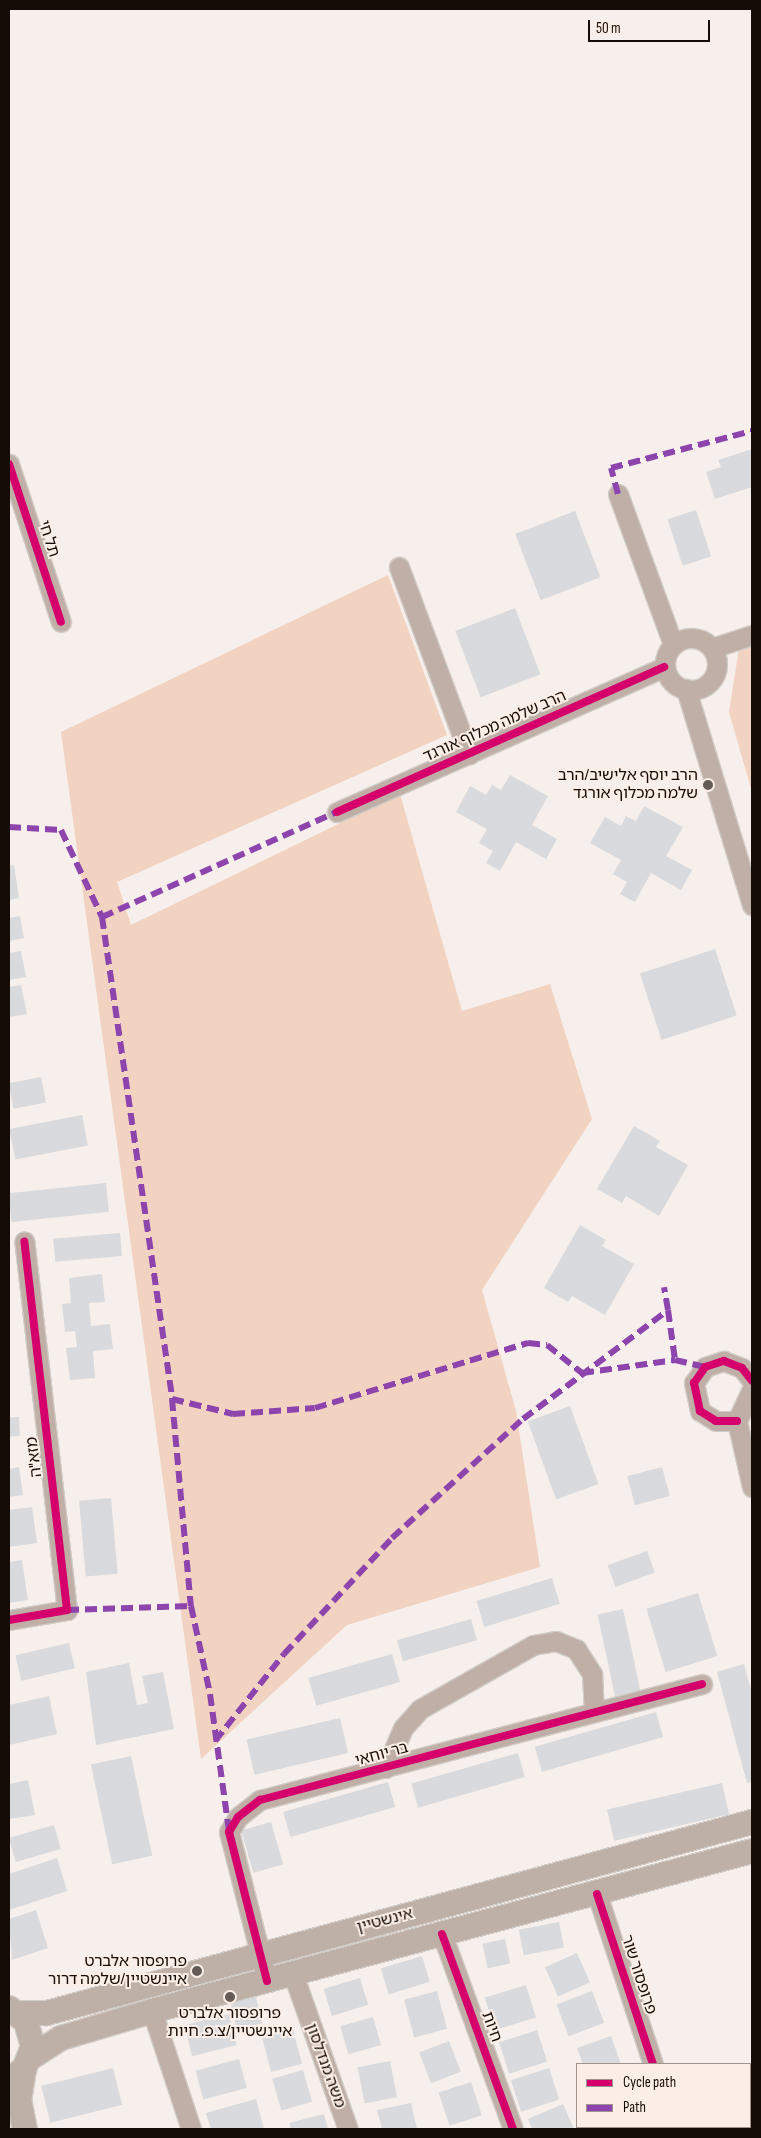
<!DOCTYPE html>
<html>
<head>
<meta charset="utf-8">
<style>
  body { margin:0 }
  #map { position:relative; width:761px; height:2138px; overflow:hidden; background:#f6efeb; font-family:"Sofia Sans Condensed","Noto Sans Hebrew",sans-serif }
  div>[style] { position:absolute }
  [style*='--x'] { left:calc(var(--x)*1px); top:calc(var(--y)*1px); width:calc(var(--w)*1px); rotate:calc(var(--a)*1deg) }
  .green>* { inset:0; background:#f2d2c1 }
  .building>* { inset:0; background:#d9dadd; transform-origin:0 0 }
  .roads { filter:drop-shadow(1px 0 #d1ccc7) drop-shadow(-1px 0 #d1ccc7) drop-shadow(0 1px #d1ccc7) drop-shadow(0 -1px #d1ccc7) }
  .minor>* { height:19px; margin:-9.5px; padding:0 9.5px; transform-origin:9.5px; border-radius:9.5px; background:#bfafa7 }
  .minor>.ring { margin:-9.5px; padding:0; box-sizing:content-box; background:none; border:19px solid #bfafa7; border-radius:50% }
  .major>* { height:24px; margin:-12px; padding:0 12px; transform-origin:12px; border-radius:12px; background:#bfb0a7 }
  .quiet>* { height:6px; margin-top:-3px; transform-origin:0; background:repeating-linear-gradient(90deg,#8e44ad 0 12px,transparent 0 18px) }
  .cycleway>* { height:8px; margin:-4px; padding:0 4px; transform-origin:4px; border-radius:4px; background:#d6006c }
  .dots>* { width:14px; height:14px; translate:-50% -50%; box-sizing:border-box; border:2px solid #fbeee7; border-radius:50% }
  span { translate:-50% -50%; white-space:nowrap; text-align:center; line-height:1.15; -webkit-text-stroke:4px #fbeee7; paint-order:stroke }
  .street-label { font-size:16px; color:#160c07 }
  .poi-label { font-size:16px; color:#160c07 }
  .right { translate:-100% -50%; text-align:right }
  .frame { position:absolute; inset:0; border:10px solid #160c07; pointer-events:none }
  .legend { position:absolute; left:576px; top:2063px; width:175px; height:65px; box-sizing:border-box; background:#fbeee7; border:1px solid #9f948d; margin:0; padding:6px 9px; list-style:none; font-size:15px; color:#160c07 }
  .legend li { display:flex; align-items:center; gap:10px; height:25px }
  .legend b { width:25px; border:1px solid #9f948d }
  .scale { position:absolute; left:588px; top:20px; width:122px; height:22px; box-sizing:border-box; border:2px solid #160c07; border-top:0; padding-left:6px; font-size:15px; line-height:18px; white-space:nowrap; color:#160c07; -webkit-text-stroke:4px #fbeee7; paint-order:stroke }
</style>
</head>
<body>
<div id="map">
  <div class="green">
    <div style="clip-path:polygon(388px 575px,447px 735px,117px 882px,131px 925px,400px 794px,462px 1011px,550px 984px,592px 1119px,482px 1290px,516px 1411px,540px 1567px,347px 1625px,201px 1759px,61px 732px)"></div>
    <div style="clip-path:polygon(752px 638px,752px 792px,729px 712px,740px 642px)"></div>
  </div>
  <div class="building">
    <div style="clip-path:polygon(752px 449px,752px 487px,715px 499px,706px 472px,721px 467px,718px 460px)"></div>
    <div style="left:696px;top:510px;width:49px;height:30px;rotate:72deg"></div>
    <div style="left:575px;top:511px;width:71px;height:64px;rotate:69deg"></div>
    <div style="left:515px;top:608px;width:71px;height:64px;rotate:69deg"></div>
    <div style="clip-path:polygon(510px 775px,548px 796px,532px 825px,557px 839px,546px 859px,516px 842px,500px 871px,486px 863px,493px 851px,479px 843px,487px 829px,456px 812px,470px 786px,486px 795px,492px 785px,501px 790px)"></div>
    <div style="clip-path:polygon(644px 806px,683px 827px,666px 856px,692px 870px,681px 890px,651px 873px,635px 902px,620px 894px,627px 882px,613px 874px,621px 860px,590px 843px,605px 817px,621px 826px,626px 816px,636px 821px)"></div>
    <div style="clip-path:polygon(14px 865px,19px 898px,9px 900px,9px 866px)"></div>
    <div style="clip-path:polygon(20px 916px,24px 938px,9px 941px,9px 918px)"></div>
    <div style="left:715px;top:949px;width:70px;height:79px;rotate:72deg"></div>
    <div style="clip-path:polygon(21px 951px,26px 977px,9px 980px,9px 953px)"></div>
    <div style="clip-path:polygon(21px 985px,27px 1014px,9px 1017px,9px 987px)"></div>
    <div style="left:41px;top:1077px;width:26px;height:33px;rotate:79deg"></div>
    <div style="left:82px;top:1115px;width:31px;height:74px;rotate:79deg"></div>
    <div style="clip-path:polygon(634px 1126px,660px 1141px,656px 1147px,688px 1165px,659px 1216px,626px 1196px,622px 1203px,597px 1189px)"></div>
    <div style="left:106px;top:1183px;width:29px;height:98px;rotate:84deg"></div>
    <div style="clip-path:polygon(580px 1225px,606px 1240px,602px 1246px,634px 1264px,605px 1315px,572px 1296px,568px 1302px,544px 1288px)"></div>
    <div style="left:120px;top:1233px;width:23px;height:67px;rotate:85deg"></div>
    <div style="clip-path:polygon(102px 1274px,105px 1302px,89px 1303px,91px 1326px,110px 1324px,113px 1349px,93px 1351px,95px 1378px,70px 1380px,66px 1348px,77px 1347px,75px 1331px,65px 1332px,62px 1304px,71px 1303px,69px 1278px)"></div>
    <div style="left:570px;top:1406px;width:83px;height:45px;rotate:70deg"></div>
    <div style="left:19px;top:1417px;width:19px;height:10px;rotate:87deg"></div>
    <div style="clip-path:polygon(19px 1467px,23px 1495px,9px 1497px,9px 1469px)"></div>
    <div style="left:662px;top:1467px;width:30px;height:36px;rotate:75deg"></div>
    <div style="left:111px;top:1498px;width:76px;height:32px;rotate:85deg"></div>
    <div style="clip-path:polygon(32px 1507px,37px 1543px,9px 1547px,9px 1510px)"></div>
    <div style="left:647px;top:1551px;width:23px;height:42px;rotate:70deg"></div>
    <div style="clip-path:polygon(22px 1560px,28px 1600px,9px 1603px,9px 1562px)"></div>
    <div style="left:552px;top:1578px;width:27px;height:79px;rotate:73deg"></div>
    <div style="left:698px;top:1593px;width:66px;height:54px;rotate:73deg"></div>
    <div style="left:623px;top:1609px;width:88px;height:26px;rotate:78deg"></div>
    <div style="left:471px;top:1619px;width:22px;height:77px;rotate:74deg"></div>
    <div style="left:69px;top:1643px;width:26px;height:55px;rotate:77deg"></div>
    <div style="left:392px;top:1654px;width:29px;height:87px;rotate:74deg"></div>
    <div style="clip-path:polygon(129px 1663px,137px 1705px,148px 1703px,142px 1676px,163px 1672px,174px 1729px,96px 1745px,86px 1672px)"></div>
    <div style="clip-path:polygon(744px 1664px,752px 1693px,752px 1782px,747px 1783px,717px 1672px)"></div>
    <div style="clip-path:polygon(49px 1696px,57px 1734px,9px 1745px,9px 1705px)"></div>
    <div style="left:656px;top:1712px;width:26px;height:126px;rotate:74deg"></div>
    <div style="left:340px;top:1718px;width:36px;height:96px;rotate:77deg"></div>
    <div style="left:518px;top:1753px;width:25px;height:111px;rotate:74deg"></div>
    <div style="left:131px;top:1756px;width:102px;height:41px;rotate:78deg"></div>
    <div style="clip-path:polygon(28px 1780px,35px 1815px,9px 1819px,9px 1784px)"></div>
    <div style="left:388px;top:1782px;width:26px;height:109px;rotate:74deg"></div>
    <div style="left:722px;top:1783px;width:32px;height:118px;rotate:77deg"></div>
    <div style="left:271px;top:1822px;width:44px;height:31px;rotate:74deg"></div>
    <div style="left:54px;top:1825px;width:25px;height:47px;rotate:74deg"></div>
    <div style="clip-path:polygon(57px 1858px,67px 1891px,9px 1910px,9px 1874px)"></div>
    <div style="clip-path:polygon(36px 1910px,48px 1948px,12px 1960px,9px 1919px)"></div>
    <div style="left:559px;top:1922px;width:26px;height:41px;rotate:79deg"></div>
    <div style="left:505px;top:1939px;width:25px;height:23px;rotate:78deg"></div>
    <div style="left:577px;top:1953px;width:32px;height:35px;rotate:66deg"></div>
    <div style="left:422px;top:1956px;width:27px;height:43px;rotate:73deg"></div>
    <div style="left:360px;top:1978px;width:28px;height:38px;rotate:73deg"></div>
    <div style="left:526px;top:1985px;width:34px;height:43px;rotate:73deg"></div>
    <div style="left:437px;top:1991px;width:39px;height:34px;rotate:75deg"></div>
    <div style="left:592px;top:1991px;width:34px;height:38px;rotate:69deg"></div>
    <div style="left:256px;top:1997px;width:27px;height:26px;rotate:77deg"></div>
    <div style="left:229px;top:2014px;width:32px;height:46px;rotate:76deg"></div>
    <div style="left:373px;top:2017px;width:29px;height:34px;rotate:74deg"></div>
    <div style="left:292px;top:2026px;width:39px;height:32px;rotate:75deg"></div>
    <div style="left:537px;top:2030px;width:33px;height:40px;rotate:72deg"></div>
    <div style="clip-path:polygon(611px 2036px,621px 2064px,583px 2064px,577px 2048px)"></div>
    <div style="left:449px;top:2041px;width:33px;height:32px;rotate:69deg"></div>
    <div style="left:239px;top:2059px;width:30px;height:45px;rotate:75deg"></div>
    <div style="left:390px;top:2061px;width:37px;height:33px;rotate:79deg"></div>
    <div style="left:113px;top:2068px;width:38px;height:74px;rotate:76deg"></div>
    <div style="left:549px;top:2068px;width:33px;height:40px;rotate:72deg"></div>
    <div style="left:303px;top:2070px;width:33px;height:32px;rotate:74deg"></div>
    <div style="left:471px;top:2082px;width:35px;height:34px;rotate:72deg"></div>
    <div style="clip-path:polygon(256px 2099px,264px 2129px,211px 2129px,206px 2113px)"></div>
    <div style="clip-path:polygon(411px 2103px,417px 2129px,382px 2129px,377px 2110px)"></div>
    <div style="clip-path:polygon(563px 2104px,574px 2129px,532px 2129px,528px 2119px)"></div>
    <div style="clip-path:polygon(324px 2114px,328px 2129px,291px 2129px,289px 2123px)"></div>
    <div style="left:695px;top:2127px;width:52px;height:3px"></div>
  </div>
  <div class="roads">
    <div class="minor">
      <div style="--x:9;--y:464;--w:166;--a:71.8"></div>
      <div style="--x:618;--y:494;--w:160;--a:69.9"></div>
      <div style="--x:399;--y:567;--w:200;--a:69.5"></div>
      <div class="ring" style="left:665px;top:638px;width:33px;height:33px"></div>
      <div style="--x:712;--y:648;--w:42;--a:-18"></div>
      <div style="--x:686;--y:689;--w:226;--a:73"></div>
      <div style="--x:337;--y:812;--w:358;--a:-23.9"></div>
      <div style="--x:737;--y:1421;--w:21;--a:180"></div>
      <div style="--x:716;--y:1421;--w:19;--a:-148"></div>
      <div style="--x:700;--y:1411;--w:29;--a:-102"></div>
      <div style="--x:694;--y:1383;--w:19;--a:-55"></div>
      <div style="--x:705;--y:1367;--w:20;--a:-18"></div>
      <div style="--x:724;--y:1361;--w:19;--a:21"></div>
      <div style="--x:742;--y:1368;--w:16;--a:52"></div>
      <div style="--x:737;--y:1421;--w:68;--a:77.2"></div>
      <div style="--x:737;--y:1421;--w:35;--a:-65"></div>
      <div style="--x:9;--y:1620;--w:59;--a:-9.8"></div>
      <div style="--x:67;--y:1610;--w:371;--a:-96.6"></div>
      <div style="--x:386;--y:1768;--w:43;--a:-67"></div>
      <div style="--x:403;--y:1728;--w:25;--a:-48"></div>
      <div style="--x:420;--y:1709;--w:130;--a:-29.5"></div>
      <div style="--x:533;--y:1645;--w:23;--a:-10"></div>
      <div style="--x:556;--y:1641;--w:22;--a:22"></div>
      <div style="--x:576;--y:1649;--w:30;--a:57"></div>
      <div style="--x:592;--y:1674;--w:37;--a:87"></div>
      <div style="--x:597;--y:1894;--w:179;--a:71.8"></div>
      <div style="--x:442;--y:1934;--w:208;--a:70"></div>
      <div style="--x:293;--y:1974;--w:164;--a:70.5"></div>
      <div style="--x:267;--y:1981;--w:154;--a:-104.3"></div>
      <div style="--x:229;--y:1832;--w:17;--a:-59"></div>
      <div style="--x:238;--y:1817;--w:28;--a:-38"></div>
      <div style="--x:260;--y:1800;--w:457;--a:-14.7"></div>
      <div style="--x:152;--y:2011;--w:124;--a:71.7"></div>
      <div style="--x:667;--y:2129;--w:2;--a:-63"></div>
    </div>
    <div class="major">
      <div style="--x:9;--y:2008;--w:22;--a:39"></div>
      <div style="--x:26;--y:2022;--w:25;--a:74"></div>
      <div style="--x:33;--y:2046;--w:25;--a:111"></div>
      <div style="--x:24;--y:2069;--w:19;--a:144"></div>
      <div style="--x:17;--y:2013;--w:30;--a:0"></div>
      <div style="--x:47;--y:2013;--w:730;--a:-15.16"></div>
      <div style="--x:30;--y:2058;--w:37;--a:-33"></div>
      <div style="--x:61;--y:2038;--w:95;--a:-16.5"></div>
      <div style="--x:152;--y:2011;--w:621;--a:-14.93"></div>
      <div style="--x:24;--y:2069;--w:30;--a:99"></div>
      <div style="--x:19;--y:2099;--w:31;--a:79"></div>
    </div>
  </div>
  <div class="quiet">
    <div style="--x:618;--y:494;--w:27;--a:-105"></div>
    <div style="--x:611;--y:468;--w:146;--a:-14.7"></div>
    <div style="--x:9;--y:827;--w:52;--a:3.3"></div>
    <div style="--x:61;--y:830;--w:96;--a:64.8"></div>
    <div style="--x:102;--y:917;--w:487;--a:81.7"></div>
    <div style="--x:172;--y:1399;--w:208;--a:84.8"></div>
    <div style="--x:191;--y:1606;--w:90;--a:77.8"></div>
    <div style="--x:210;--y:1694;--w:138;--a:82.1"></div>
    <div style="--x:102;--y:917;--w:257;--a:-24.1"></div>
    <div style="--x:668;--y:1310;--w:50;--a:82"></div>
    <div style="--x:172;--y:1399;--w:63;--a:13.8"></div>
    <div style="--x:233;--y:1414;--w:82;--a:-4.2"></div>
    <div style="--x:315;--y:1408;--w:223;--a:-17"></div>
    <div style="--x:528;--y:1343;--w:19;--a:6"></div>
    <div style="--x:547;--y:1345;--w:45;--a:38.7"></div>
    <div style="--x:582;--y:1373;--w:94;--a:-8"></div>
    <div style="--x:675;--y:1360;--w:31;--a:13"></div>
    <div style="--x:67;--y:1610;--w:124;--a:-1.8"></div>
    <div style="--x:215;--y:1741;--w:111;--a:-51.6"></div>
    <div style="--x:284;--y:1654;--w:158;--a:-47"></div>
    <div style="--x:392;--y:1538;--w:177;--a:-42.3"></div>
    <div style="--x:523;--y:1419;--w:181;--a:-36.9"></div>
    <div style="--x:668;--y:1310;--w:23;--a:-100"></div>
  </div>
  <div class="cycleway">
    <div style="--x:9;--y:464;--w:166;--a:71.8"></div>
    <div style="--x:337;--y:812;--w:358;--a:-23.9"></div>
    <div style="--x:737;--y:1421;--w:21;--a:180"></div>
    <div style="--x:716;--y:1421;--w:19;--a:-148"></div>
    <div style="--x:700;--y:1411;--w:29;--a:-102"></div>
    <div style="--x:694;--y:1383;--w:19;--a:-55"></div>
    <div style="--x:705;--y:1367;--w:20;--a:-18"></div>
    <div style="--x:724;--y:1361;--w:19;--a:21"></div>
    <div style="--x:742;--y:1368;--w:16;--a:52"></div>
    <div style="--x:9;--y:1620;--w:59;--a:-9.8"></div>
    <div style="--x:67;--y:1610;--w:371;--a:-96.6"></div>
    <div style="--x:597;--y:1894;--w:179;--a:71.8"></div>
    <div style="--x:442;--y:1934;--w:208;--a:70"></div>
    <div style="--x:267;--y:1981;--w:154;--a:-104.3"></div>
    <div style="--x:229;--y:1832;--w:17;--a:-59"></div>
    <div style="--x:238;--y:1817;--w:28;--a:-38"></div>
    <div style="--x:260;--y:1800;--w:457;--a:-14.7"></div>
  </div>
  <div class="dots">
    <div style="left:708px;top:785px;background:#645b57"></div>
    <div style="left:197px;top:1971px;background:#645b57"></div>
    <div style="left:230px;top:1997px;background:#645b57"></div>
  </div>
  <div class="street-label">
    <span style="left:48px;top:539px;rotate:72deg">תל חי</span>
    <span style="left:495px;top:727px;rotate:-24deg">הרב שלמה מכלוף אורגד</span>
    <span style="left:35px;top:1457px;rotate:-97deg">מזא"ה</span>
    <span style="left:382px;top:1755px;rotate:-15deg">בר יוחאי</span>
    <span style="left:385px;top:1921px;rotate:-15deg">אינשטיין</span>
    <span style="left:638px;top:1975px;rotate:72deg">פרופסור שור</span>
    <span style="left:491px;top:2027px;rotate:70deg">חיות</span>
    <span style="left:325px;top:2066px;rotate:70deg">משה מנדלסון</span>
  </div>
  <div class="poi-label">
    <span class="right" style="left:698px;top:785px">הרב יוסף אלישיב/הרב<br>שלמה מכלוף אורגד</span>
    <span class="right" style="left:187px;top:1971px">פרופסור אלברט<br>איינשטיין/שלמה דרור</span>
    <span style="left:230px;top:2023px">פרופסור אלברט<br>איינשטיין/צ.פ. חיות</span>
  </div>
  <div class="frame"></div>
  <ul class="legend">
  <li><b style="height:6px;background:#d6006c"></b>Cycle path</li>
  <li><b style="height:6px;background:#8e44ad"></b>Path</li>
  </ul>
  <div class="scale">50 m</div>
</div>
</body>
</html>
